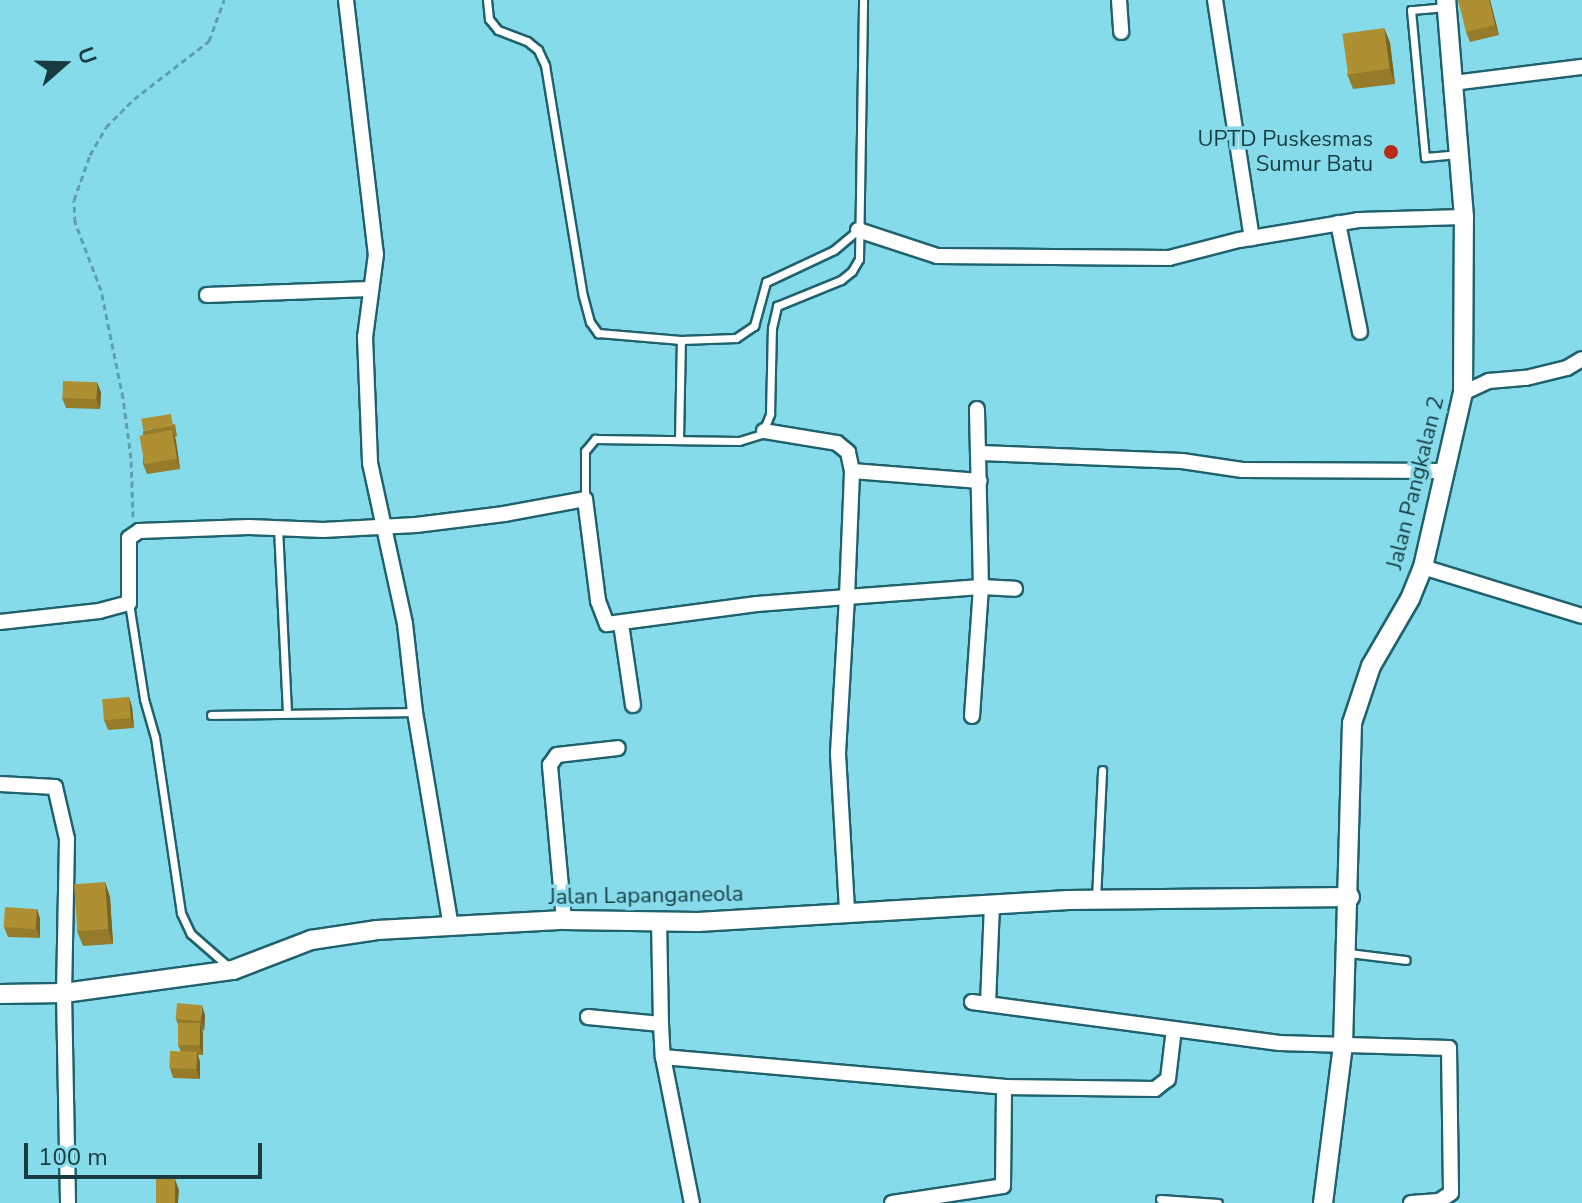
<!DOCTYPE html>
<html>
<head>
<meta charset="utf-8">
<style>
  body { margin:0 }
  #map { position:relative; width:1582px; height:1203px; overflow:hidden; background:#86dbea; font-family:"Nunito Sans",sans-serif }
  div>[style] { position:absolute }
  [style*='--x'] { left:calc(var(--x)*1px); top:calc(var(--y)*1px); width:calc(var(--w)*1px); rotate:calc(var(--a)*1deg) }
  .path>* { height:3px; margin-top:-1.5px; transform-origin:0; background:repeating-linear-gradient(90deg,#5da0ac 0 6px,transparent 0 10px) }
  .roads { filter:drop-shadow(2px 0 #1f626d) drop-shadow(-2px 0 #1f626d) drop-shadow(0 2px #1f626d) drop-shadow(0 -2px #1f626d) }
  .service>* { height:7px; margin:-3.5px; padding:0 3.5px; transform-origin:3.5px; border-radius:3.5px; background:#fff }
  .minor>* { height:14px; margin:-7px; padding:0 7px; transform-origin:7px; border-radius:7px; background:#fff }
  .tertiary>* { height:18px; margin:-9px; padding:0 9px; transform-origin:9px; border-radius:9px; background:#fff }
  .wall>* { inset:0; background:#967b2a }
  .shaded-wall>* { inset:0; background:#7a6422 }
  .building>* { inset:0; background:#ae8f31; transform-origin:0 0 }
  .dots>* { width:22px; height:22px; translate:-50% -50%; box-sizing:border-box; border:4px solid #86dbea; border-radius:50% }
  span { translate:-50% -50%; white-space:nowrap; text-align:center; line-height:1.15; -webkit-text-stroke:7px #86dbea; paint-order:stroke }
  .poi-label { font-size:22px; color:#183c42 }
  .right { translate:-100% -50%; text-align:right }
  .street-label { font-size:22px; color:#183c42 }
  .north { position:absolute; left:24px; top:24px; width:80px; height:80px; -webkit-text-stroke:6px #86dbea; paint-order:stroke; rotate:70deg; font-size:22px; font-weight:700; line-height:32px; text-align:center; color:#183c42 }
  .north::after { content:''; display:block; margin:auto; width:28px; height:36px; background:#183c42; clip-path:polygon(50% 0,100% 100%,50% 72%,0 100%) }
  .scale { position:absolute; left:24px; top:1143px; width:238px; height:36px; box-sizing:border-box; border:4px solid #183c42; border-top:0; padding-left:10px; font-size:24px; line-height:28px; white-space:nowrap; color:#183c42; -webkit-text-stroke:6px #86dbea; paint-order:stroke }
</style>
</head>
<body>
<div id="map">
  <div class="path">
    <div style="--x:133;--y:517;--w:59;--a:-91.9"></div>
    <div style="--x:131;--y:458;--w:61;--a:-97.6"></div>
    <div style="--x:123;--y:398;--w:110;--a:-101.5"></div>
    <div style="--x:101;--y:290;--w:73;--a:-110.9"></div>
    <div style="--x:75;--y:222;--w:22;--a:-93"></div>
    <div style="--x:74;--y:200;--w:48;--a:-70.4"></div>
    <div style="--x:90;--y:155;--w:32;--a:-60"></div>
    <div style="--x:106;--y:127;--w:40;--a:-45"></div>
    <div style="--x:134;--y:99;--w:95;--a:-37.7"></div>
    <div style="--x:209;--y:41;--w:44;--a:-69.9"></div>
  </div>
  <div class="roads">
    <div class="service">
      <div style="--x:487;--y:0;--w:19;--a:84"></div>
      <div style="--x:489;--y:19;--w:14;--a:51"></div>
      <div style="--x:498;--y:30;--w:31;--a:21"></div>
      <div style="--x:527;--y:41;--w:14;--a:39"></div>
      <div style="--x:538;--y:50;--w:17;--a:65"></div>
      <div style="--x:545;--y:65;--w:234;--a:80.7"></div>
      <div style="--x:583;--y:296;--w:27;--a:75"></div>
      <div style="--x:590;--y:322;--w:14;--a:54"></div>
      <div style="--x:598;--y:333;--w:83;--a:4.8"></div>
      <div style="--x:681;--y:340;--w:55;--a:-2.1"></div>
      <div style="--x:736;--y:338;--w:22;--a:-34"></div>
      <div style="--x:754;--y:326;--w:46;--a:-74.7"></div>
      <div style="--x:766;--y:282;--w:75;--a:-25.2"></div>
      <div style="--x:834;--y:250;--w:31;--a:-40"></div>
      <div style="--x:1447;--y:7;--w:36;--a:175"></div>
      <div style="--x:1411;--y:10;--w:148;--a:84.6"></div>
      <div style="--x:1425;--y:157;--w:33;--a:-5"></div>
      <div style="--x:679;--y:440;--w:100;--a:-88.9"></div>
      <div style="--x:585;--y:499;--w:48;--a:-90"></div>
      <div style="--x:585;--y:451;--w:16;--a:-50"></div>
      <div style="--x:595;--y:439;--w:144;--a:0.8"></div>
      <div style="--x:739;--y:441;--w:24;--a:-17"></div>
      <div style="--x:762;--y:434;--w:22;--a:-68"></div>
      <div style="--x:770;--y:414;--w:86;--a:-88.7"></div>
      <div style="--x:772;--y:328;--w:23;--a:-77"></div>
      <div style="--x:777;--y:306;--w:69;--a:-22.1"></div>
      <div style="--x:841;--y:280;--w:14;--a:-39"></div>
      <div style="--x:852;--y:271;--w:14;--a:-60"></div>
      <div style="--x:859;--y:259;--w:259;--a:-89.1"></div>
      <div style="--x:278;--y:528;--w:185;--a:87.2"></div>
      <div style="--x:129;--y:603;--w:97;--a:81.1"></div>
      <div style="--x:144;--y:699;--w:40;--a:74"></div>
      <div style="--x:155;--y:737;--w:178;--a:81.6"></div>
      <div style="--x:181;--y:913;--w:23;--a:65"></div>
      <div style="--x:191;--y:934;--w:52;--a:41.1"></div>
      <div style="--x:211;--y:715;--w:204;--a:-0.8"></div>
      <div style="--x:1096;--y:899;--w:129;--a:-87.3"></div>
      <div style="--x:1348;--y:953;--w:58;--a:6.9"></div>
      <div style="--x:1160;--y:1199;--w:58;--a:3.9"></div>
    </div>
    <div class="minor">
      <div style="--x:346;--y:0;--w:256;--a:83.3"></div>
      <div style="--x:376;--y:254;--w:84;--a:97.5"></div>
      <div style="--x:365;--y:337;--w:126;--a:87.7"></div>
      <div style="--x:370;--y:463;--w:165;--a:77.7"></div>
      <div style="--x:405;--y:624;--w:89;--a:83.5"></div>
      <div style="--x:415;--y:712;--w:217;--a:80.5"></div>
      <div style="--x:1119;--y:0;--w:32;--a:86"></div>
      <div style="--x:1215;--y:0;--w:241;--a:81.2"></div>
      <div style="--x:1453;--y:83;--w:130;--a:-7.1"></div>
      <div style="--x:1338;--y:223;--w:111;--a:78.6"></div>
      <div style="--x:858;--y:230;--w:83;--a:18.2"></div>
      <div style="--x:937;--y:256;--w:232;--a:0.5"></div>
      <div style="--x:1169;--y:258;--w:72;--a:-14.4"></div>
      <div style="--x:1239;--y:240;--w:121;--a:-9.5"></div>
      <div style="--x:1358;--y:220;--w:106;--a:-1.6"></div>
      <div style="--x:207;--y:295;--w:162;--a:-2.1"></div>
      <div style="--x:1463;--y:393;--w:29;--a:-25"></div>
      <div style="--x:1489;--y:381;--w:37;--a:-5"></div>
      <div style="--x:1526;--y:378;--w:42;--a:-13.7"></div>
      <div style="--x:1567;--y:368;--w:17;--a:-31"></div>
      <div style="--x:981;--y:453;--w:201;--a:2.3"></div>
      <div style="--x:1182;--y:461;--w:61;--a:8.5"></div>
      <div style="--x:1242;--y:470;--w:203;--a:0.3"></div>
      <div style="--x:852;--y:471;--w:128;--a:4.5"></div>
      <div style="--x:1423;--y:567;--w:166;--a:17.1"></div>
      <div style="--x:0;--y:622;--w:100;--a:-6.3"></div>
      <div style="--x:99;--y:611;--w:31;--a:-15"></div>
      <div style="--x:129;--y:603;--w:65;--a:-90"></div>
      <div style="--x:129;--y:538;--w:12;--a:-35"></div>
      <div style="--x:139;--y:531;--w:110;--a:-2.1"></div>
      <div style="--x:249;--y:527;--w:74;--a:2.3"></div>
      <div style="--x:323;--y:530;--w:93;--a:-3.1"></div>
      <div style="--x:416;--y:525;--w:89;--a:-7.1"></div>
      <div style="--x:504;--y:514;--w:82;--a:-10.5"></div>
      <div style="--x:585;--y:499;--w:103;--a:82.7"></div>
      <div style="--x:598;--y:601;--w:25;--a:69"></div>
      <div style="--x:607;--y:624;--w:151;--a:-7.6"></div>
      <div style="--x:757;--y:604;--w:90;--a:-4.4"></div>
      <div style="--x:847;--y:597;--w:126;--a:-87.7"></div>
      <div style="--x:852;--y:471;--w:19;--a:-102"></div>
      <div style="--x:848;--y:452;--w:14;--a:-141"></div>
      <div style="--x:837;--y:443;--w:74;--a:-170.7"></div>
      <div style="--x:621;--y:624;--w:82;--a:81.6"></div>
      <div style="--x:972;--y:716;--w:129;--a:-86"></div>
      <div style="--x:981;--y:587;--w:178;--a:-91.3"></div>
      <div style="--x:0;--y:784;--w:55;--a:3.1"></div>
      <div style="--x:55;--y:787;--w:53;--a:77"></div>
      <div style="--x:67;--y:839;--w:154;--a:91.1"></div>
      <div style="--x:64;--y:993;--w:210;--a:88.9"></div>
      <div style="--x:847;--y:910;--w:157;--a:-93.3"></div>
      <div style="--x:838;--y:753;--w:156;--a:-86.7"></div>
      <div style="--x:847;--y:597;--w:134;--a:-4.3"></div>
      <div style="--x:981;--y:587;--w:34;--a:3"></div>
      <div style="--x:564;--y:920;--w:156;--a:-95.2"></div>
      <div style="--x:550;--y:765;--w:12;--a:-55"></div>
      <div style="--x:557;--y:755;--w:61;--a:-6.5"></div>
      <div style="--x:659;--y:920;--w:104;--a:88.9"></div>
      <div style="--x:972;--y:1002;--w:310;--a:7.6"></div>
      <div style="--x:1279;--y:1043;--w:170;--a:1.7"></div>
      <div style="--x:1449;--y:1048;--w:145;--a:89.2"></div>
      <div style="--x:1451;--y:1193;--w:14;--a:146"></div>
      <div style="--x:1439;--y:1201;--w:28;--a:176"></div>
      <div style="--x:988;--y:1004;--w:99;--a:-87.7"></div>
      <div style="--x:588;--y:1017;--w:73;--a:5.5"></div>
      <div style="--x:661;--y:1024;--w:33;--a:87"></div>
      <div style="--x:663;--y:1057;--w:342;--a:5"></div>
      <div style="--x:1004;--y:1087;--w:151;--a:0.8"></div>
      <div style="--x:1155;--y:1089;--w:16;--a:-38"></div>
      <div style="--x:1168;--y:1079;--w:50;--a:-83.2"></div>
      <div style="--x:663;--y:1057;--w:149;--a:78.8"></div>
      <div style="--x:892;--y:1203;--w:112;--a:-8.7"></div>
      <div style="--x:1003;--y:1186;--w:99;--a:-89.4"></div>
    </div>
    <div class="tertiary">
      <div style="--x:0;--y:994;--w:64;--a:-0.9"></div>
      <div style="--x:64;--y:993;--w:171;--a:-7.8"></div>
      <div style="--x:233;--y:970;--w:84;--a:-21"></div>
      <div style="--x:311;--y:940;--w:67;--a:-8.6"></div>
      <div style="--x:377;--y:930;--w:187;--a:-3.1"></div>
      <div style="--x:564;--y:920;--w:134;--a:0.9"></div>
      <div style="--x:698;--y:922;--w:371;--a:-3.4"></div>
      <div style="--x:1068;--y:900;--w:282;--a:-0.6"></div>
      <div style="--x:1323;--y:1203;--w:159;--a:-82.8"></div>
      <div style="--x:1343;--y:1045;--w:322;--a:-88.4"></div>
      <div style="--x:1352;--y:723;--w:60;--a:-71.6"></div>
      <div style="--x:1371;--y:666;--w:78;--a:-59.8"></div>
      <div style="--x:1410;--y:599;--w:35;--a:-68"></div>
      <div style="--x:1423;--y:567;--w:179;--a:-77.1"></div>
      <div style="--x:1463;--y:393;--w:176;--a:-89.7"></div>
      <div style="--x:1464;--y:217;--w:218;--a:-94.7"></div>
    </div>
  </div>
  <div class="wall">
    <div style="clip-path:polygon(1490px 0,1499px 35px,1470px 42px,1466px 32px)"></div>
    <div style="clip-path:polygon(1384px 28px,1390px 43px,1395px 84px,1353px 89px,1347px 74px)"></div>
    <div style="clip-path:polygon(101px 392px,100px 409px,66px 408px,62px 398px)"></div>
    <div style="clip-path:polygon(175px 424px,177px 436px,175px 437px,180px 469px,147px 474px,143px 464px,143px 431px)"></div>
    <div style="clip-path:polygon(129px 697px,132px 707px,134px 728px,108px 730px,104px 720px)"></div>
    <div style="clip-path:polygon(105px 882px,110px 897px,113px 944px,83px 946px,77px 931px)"></div>
    <div style="clip-path:polygon(37px 909px,40px 919px,40px 938px,8px 937px,4px 927px)"></div>
    <div style="clip-path:polygon(205px 1015px,204px 1031px,202px 1030px,203px 1055px,198px 1055px,200px 1062px,200px 1079px,173px 1078px,170px 1068px,181px 1052px,178px 1045px,178px 1025px,176px 1019px)"></div>
  </div>
  <div class="shaded-wall">
    <div style="clip-path:polygon(1489px 0,1490px 0,1499px 35px,1495px 25px)"></div>
    <div style="clip-path:polygon(1384px 28px,1390px 43px,1395px 84px,1390px 69px)"></div>
    <div style="clip-path:polygon(97px 382px,101px 392px,100px 409px,96px 399px)"></div>
    <div style="clip-path:polygon(172px 430px,176px 440px,180px 469px,177px 459px)"></div>
    <div style="clip-path:polygon(129px 697px,132px 707px,134px 728px,131px 718px)"></div>
    <div style="clip-path:polygon(105px 882px,110px 897px,113px 944px,108px 929px)"></div>
    <div style="clip-path:polygon(37px 909px,40px 919px,40px 938px,36px 928px)"></div>
    <div style="clip-path:polygon(202px 1005px,205px 1015px,204px 1031px,201px 1021px)"></div>
    <div style="clip-path:polygon(200px 1023px,203px 1033px,203px 1055px,199px 1045px)"></div>
    <div style="clip-path:polygon(197px 1052px,200px 1062px,200px 1079px,196px 1069px)"></div>
    <div style="clip-path:polygon(175px 1179px,179px 1190px,178px 1203px,174px 1203px)"></div>
  </div>
  <div class="building">
    <div style="clip-path:polygon(1458px 0,1489px 0,1495px 25px,1466px 32px)"></div>
    <div style="left:1384px;top:28px;width:41px;height:42px;rotate:82deg"></div>
    <div style="left:63px;top:381px;width:34px;height:17px;rotate:2deg"></div>
    <div style="left:171px;top:414px;width:12px;height:30px;rotate:81deg"></div>
    <div style="left:172px;top:430px;width:29px;height:33px;rotate:80deg"></div>
    <div style="left:129px;top:697px;width:21px;height:27px;rotate:85deg"></div>
    <div style="left:105px;top:882px;width:47px;height:31px;rotate:86deg"></div>
    <div style="left:5px;top:907px;width:32px;height:20px;rotate:4deg"></div>
    <div style="left:177px;top:1003px;width:25px;height:16px;rotate:5deg"></div>
    <div style="left:178px;top:1023px;width:22px;height:22px"></div>
    <div style="left:170px;top:1051px;width:27px;height:17px;rotate:2deg"></div>
    <div style="left:156px;top:1179px;width:19px;height:24px"></div>
  </div>
  <div class="dots">
    <div style="left:1391px;top:152px;background:#b82a1c"></div>
  </div>
  <div class="poi-label">
    <span class="right" style="left:1373px;top:152px">UPTD Puskesmas<br>Sumur Batu</span>
  </div>
  <div class="street-label">
    <span style="left:1416px;top:483px;rotate:-76deg">Jalan Pangkalan 2</span>
    <span style="left:646px;top:896px;rotate:-1deg">Jalan Lapanganeola</span>
  </div>
  <div class="north">U</div>
  <div class="scale">100 m</div>
</div>
</body>
</html>
